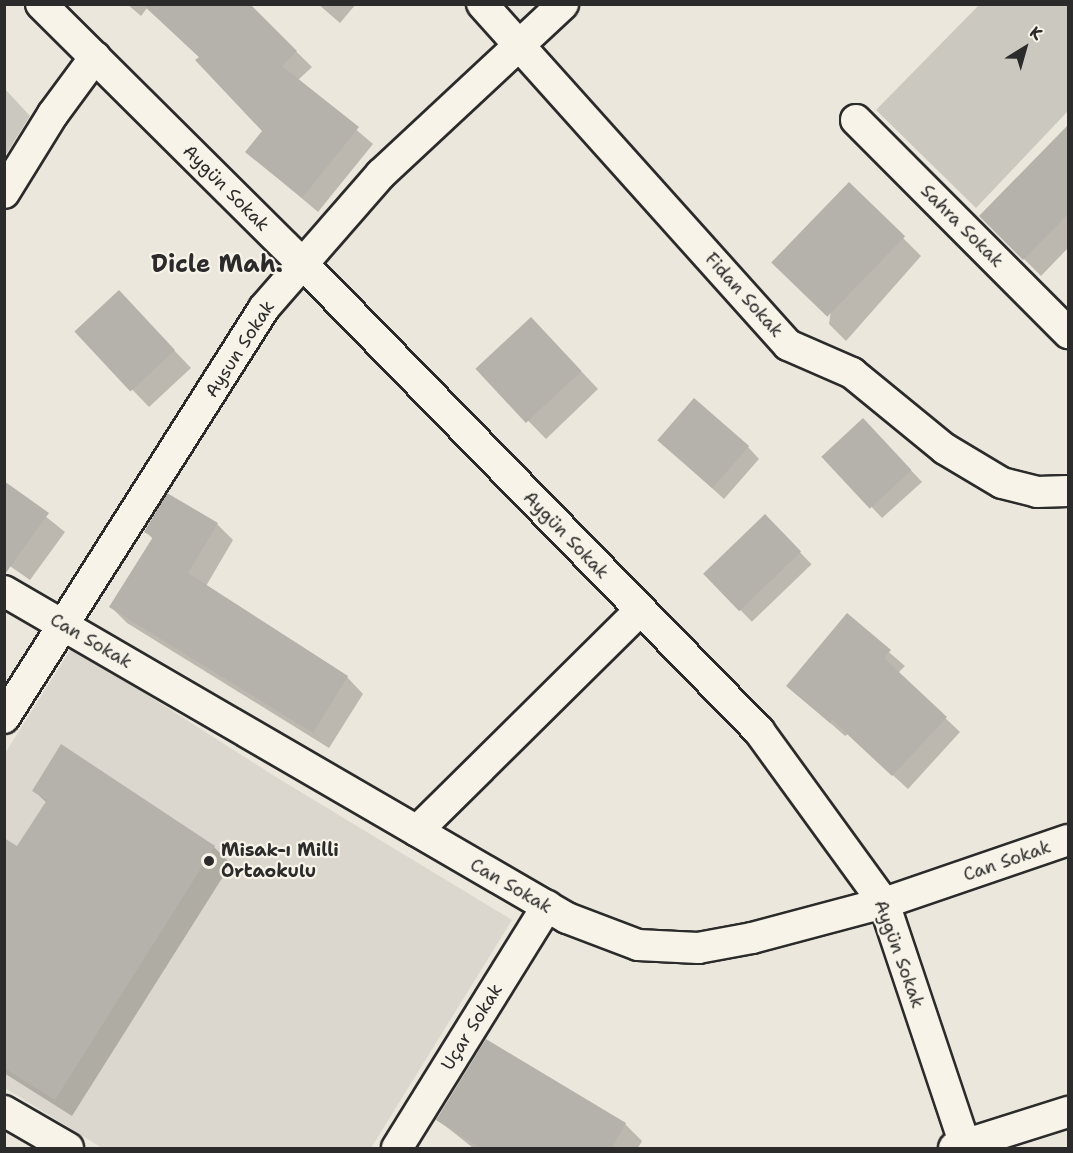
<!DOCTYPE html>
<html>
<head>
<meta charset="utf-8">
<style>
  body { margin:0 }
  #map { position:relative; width:1073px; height:1153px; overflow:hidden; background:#ebe7dd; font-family:"Shantell Sans",sans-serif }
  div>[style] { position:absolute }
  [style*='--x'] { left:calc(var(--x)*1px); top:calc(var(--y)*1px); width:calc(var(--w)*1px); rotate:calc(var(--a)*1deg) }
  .built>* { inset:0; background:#dbd7ce }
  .green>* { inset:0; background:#cbc8bf }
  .shadow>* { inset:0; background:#0003; transform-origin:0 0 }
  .building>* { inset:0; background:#b5b2ab; transform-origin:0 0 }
  .roads { filter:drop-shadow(2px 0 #2b2b2b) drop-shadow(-2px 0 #2b2b2b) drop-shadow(0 2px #2b2b2b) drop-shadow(0 -2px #2b2b2b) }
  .minor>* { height:30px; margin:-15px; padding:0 15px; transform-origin:15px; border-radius:15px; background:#f7f3e8 }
  .dots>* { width:16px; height:16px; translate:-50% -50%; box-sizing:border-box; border:3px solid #f7f3e8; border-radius:50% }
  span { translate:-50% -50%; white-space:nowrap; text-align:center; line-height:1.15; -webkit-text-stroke:4.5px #f7f3e8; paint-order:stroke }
  .street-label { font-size:18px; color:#2b2b2b }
  .poi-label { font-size:18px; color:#2b2b2b; font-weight:700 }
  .left { translate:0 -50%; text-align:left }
  .district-label { font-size:24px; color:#2b2b2b; font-weight:700 }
  .frame { position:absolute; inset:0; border:6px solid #2b2b2b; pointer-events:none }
  .north { position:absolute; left:995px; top:18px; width:60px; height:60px; -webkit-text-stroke:4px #f7f3e8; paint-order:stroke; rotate:37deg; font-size:16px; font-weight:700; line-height:24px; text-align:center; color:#2b2b2b }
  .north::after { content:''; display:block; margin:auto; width:21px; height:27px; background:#2b2b2b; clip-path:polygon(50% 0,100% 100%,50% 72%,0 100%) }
</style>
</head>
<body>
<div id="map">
  <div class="built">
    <div style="clip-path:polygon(72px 647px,276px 777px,512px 920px,371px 1148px,102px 1148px,5px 1088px,4px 755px)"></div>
  </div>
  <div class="green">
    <div style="clip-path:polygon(980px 4px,1068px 5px,1068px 111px,976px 208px,876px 110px)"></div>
    <div style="clip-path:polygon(5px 89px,30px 116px,5px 156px)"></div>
  </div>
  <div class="shadow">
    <div style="clip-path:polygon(127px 4px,248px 4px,312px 67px,298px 80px,373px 144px,318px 212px,247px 152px,264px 131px,200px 58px,147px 8px,141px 16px)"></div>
    <div style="clip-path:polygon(318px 4px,356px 4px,340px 23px)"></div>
    <div style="clip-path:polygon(1068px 127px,1068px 248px,1041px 276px,981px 216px)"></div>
    <div style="clip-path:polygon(849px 184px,921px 256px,846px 341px,829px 324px)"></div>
    <div style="clip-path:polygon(136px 310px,191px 368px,149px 407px,77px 332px)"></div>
    <div style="clip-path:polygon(548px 336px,598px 389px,546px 439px,478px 369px)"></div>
    <div style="clip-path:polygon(874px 431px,922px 482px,882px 518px,824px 456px)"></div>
    <div style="clip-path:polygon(659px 440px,748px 447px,759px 459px,724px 499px)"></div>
    <div style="clip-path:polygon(4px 483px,65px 532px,30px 580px,4px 562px)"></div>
    <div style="left:765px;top:516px;width:67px;height:83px;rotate:46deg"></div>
    <div style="clip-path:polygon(217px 524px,233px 540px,206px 586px,347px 677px,363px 694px,329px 748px,127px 623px,111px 607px,154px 540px,146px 532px)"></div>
    <div style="clip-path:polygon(847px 616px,905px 666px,898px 673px,960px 732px,908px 789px,848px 734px,845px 736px,788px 686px)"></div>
    <div style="clip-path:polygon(62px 746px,214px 847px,231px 864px,72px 1116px,4px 1073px,4px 840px,18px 848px,47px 803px,34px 791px)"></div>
    <div style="clip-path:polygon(438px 1120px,625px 1124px,642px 1141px,638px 1148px,473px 1148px)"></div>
  </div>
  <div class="building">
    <div style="clip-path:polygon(142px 4px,250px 4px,297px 51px,282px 66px,359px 127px,302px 198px,245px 152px,262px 131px,195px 60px,199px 57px)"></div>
    <div style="clip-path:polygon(1068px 125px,1068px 214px,1023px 260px,979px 216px)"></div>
    <div style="left:849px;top:182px;width:78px;height:112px;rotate:44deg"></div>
    <div style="left:119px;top:290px;width:82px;height:61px;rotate:47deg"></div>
    <div style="left:531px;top:317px;width:74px;height:76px;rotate:47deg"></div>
    <div style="left:694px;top:398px;width:73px;height:56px;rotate:41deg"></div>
    <div style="left:863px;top:418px;width:71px;height:57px;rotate:47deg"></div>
    <div style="clip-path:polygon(4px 481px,49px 513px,5px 574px,4px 574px)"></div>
    <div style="clip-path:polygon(167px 493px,218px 523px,188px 573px,348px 676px,313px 733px,109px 607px,153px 537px,144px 532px)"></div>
    <div style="left:765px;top:514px;width:52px;height:86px;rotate:46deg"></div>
    <div style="clip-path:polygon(847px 613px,891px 650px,884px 658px,947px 717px,892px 776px,832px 720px,830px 723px,786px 686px)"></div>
    <div style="clip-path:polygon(61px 744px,215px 846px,55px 1100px,4px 1068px,4px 838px,17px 846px,47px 800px,32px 791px)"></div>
    <div style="clip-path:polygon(486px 1039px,626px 1123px,611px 1149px,481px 1149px,436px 1120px)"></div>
  </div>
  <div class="roads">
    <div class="minor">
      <div style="--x:41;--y:4;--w:369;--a:44.8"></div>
      <div style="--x:303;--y:264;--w:653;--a:45.68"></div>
      <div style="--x:759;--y:731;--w:213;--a:54"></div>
      <div style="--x:884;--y:903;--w:258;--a:71.5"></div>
      <div style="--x:482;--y:4;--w:458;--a:48.1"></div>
      <div style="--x:788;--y:345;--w:70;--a:23.6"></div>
      <div style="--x:852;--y:373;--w:120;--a:39.3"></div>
      <div style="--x:945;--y:449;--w:66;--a:30.8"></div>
      <div style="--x:1002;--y:483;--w:36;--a:14"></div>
      <div style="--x:1037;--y:492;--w:31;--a:-2"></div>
      <div style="--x:856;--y:120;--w:301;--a:45.1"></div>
      <div style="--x:4;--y:193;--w:93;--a:-58.2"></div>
      <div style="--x:53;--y:114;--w:71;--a:-53.6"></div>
      <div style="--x:4;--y:591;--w:651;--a:30.15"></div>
      <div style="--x:567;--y:918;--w:76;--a:20.8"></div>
      <div style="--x:638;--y:945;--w:60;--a:2.9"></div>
      <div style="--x:698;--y:948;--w:55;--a:-10.5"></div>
      <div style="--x:752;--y:938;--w:137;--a:-14.9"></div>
      <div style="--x:884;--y:903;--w:194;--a:-18.9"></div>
      <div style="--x:4;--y:718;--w:485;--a:-57.6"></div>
      <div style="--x:264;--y:308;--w:178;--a:-48.9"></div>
      <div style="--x:381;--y:174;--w:249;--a:-43"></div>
      <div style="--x:417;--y:831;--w:314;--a:-44.7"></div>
      <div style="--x:4;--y:1111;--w:74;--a:30"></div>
      <div style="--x:397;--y:1148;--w:285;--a:-58.2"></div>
      <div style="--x:954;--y:1148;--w:120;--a:-17.5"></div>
    </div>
  </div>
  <div class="dots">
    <div style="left:209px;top:861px;background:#2b2b2b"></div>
  </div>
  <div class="street-label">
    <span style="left:226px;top:188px;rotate:45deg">Aygün Sokak</span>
    <span style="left:962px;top:226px;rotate:45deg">Sahra Sokak</span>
    <span style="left:744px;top:295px;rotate:48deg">Fidan Sokak</span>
    <span style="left:240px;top:349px;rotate:-57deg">Aysun Sokak</span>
    <span style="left:566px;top:535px;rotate:46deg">Aygün Sokak</span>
    <span style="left:91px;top:641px;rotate:30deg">Can Sokak</span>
    <span style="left:1007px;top:861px;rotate:-19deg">Can Sokak</span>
    <span style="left:511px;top:886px;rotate:30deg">Can Sokak</span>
    <span style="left:899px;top:954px;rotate:70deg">Aygün Sokak</span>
    <span style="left:472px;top:1027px;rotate:-58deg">Uçar Sokak</span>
  </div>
  <div class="poi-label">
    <span class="left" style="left:221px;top:861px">Misak-ı Milli<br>Ortaokulu</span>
  </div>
  <div class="district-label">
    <span style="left:217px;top:265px">Dicle Mah.</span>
  </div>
  <div class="frame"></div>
  <div class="north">K</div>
</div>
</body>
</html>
